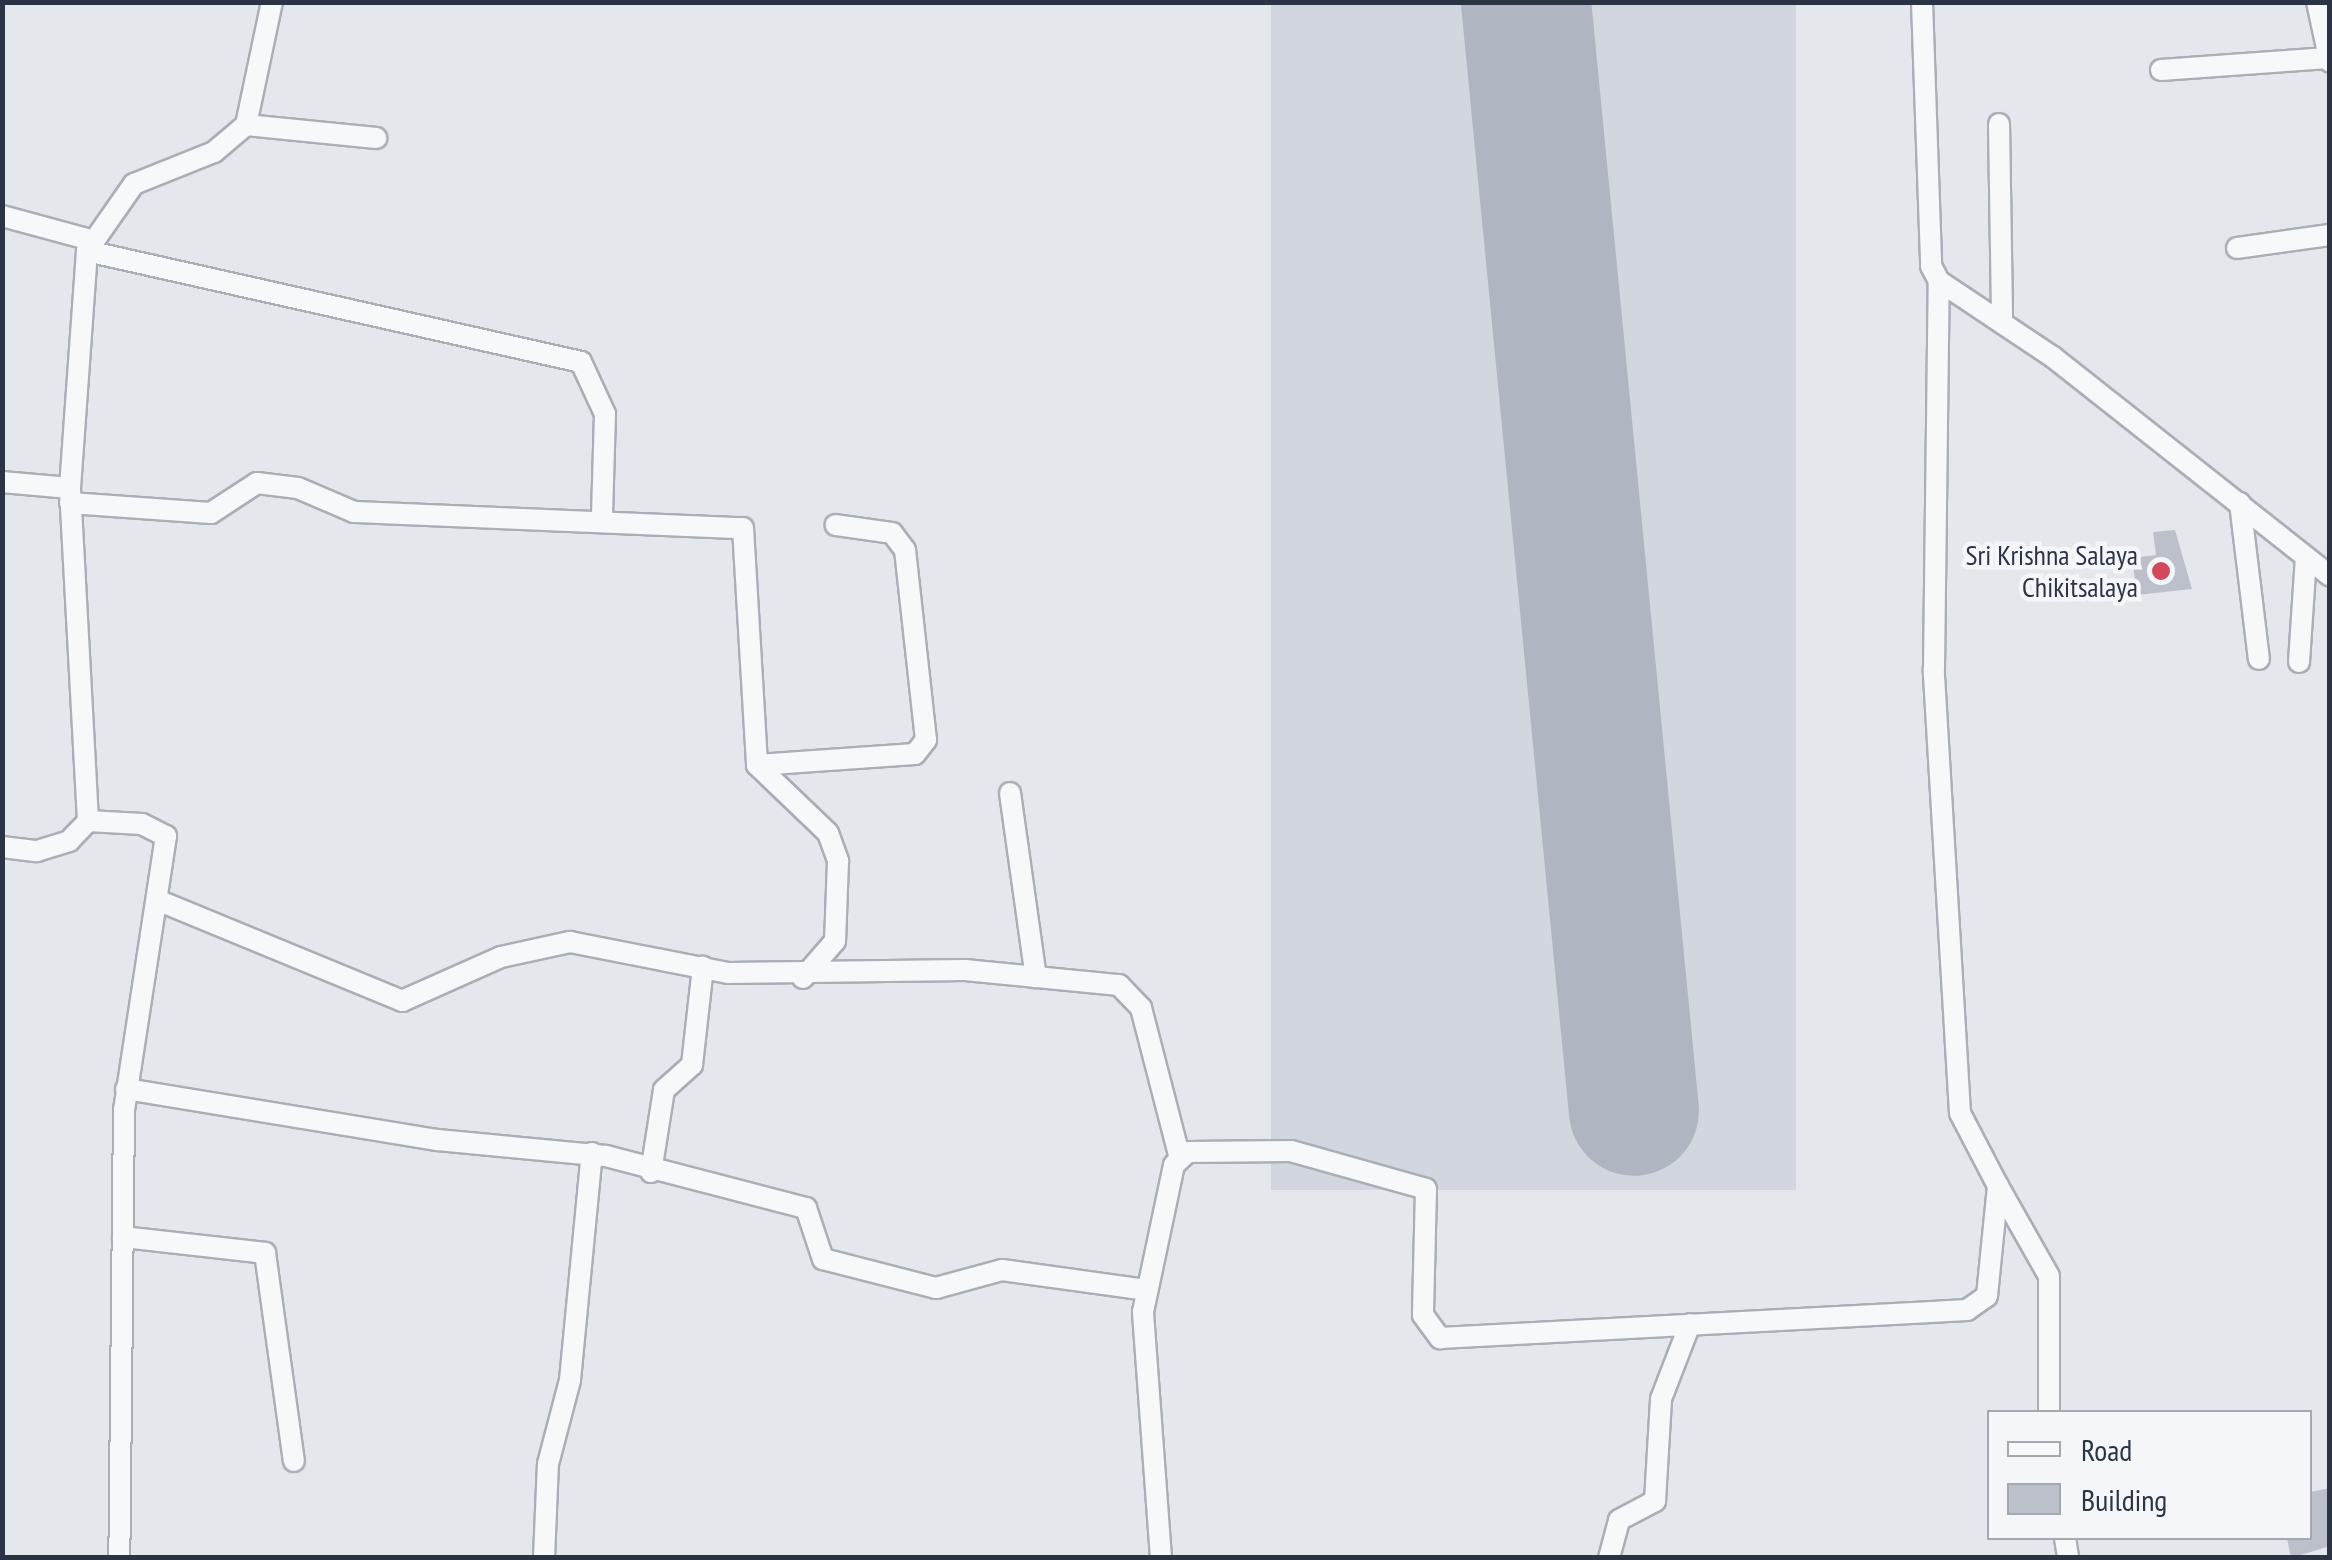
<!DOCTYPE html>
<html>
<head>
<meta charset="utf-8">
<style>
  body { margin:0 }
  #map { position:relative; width:2332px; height:1560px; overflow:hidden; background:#e4e7ec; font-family:"PT Sans Narrow",sans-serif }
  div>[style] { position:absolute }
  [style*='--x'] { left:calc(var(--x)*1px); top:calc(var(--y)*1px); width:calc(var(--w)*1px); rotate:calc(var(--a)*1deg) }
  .built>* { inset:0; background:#d2d6de; transform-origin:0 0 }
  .runway>* { height:130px; margin:-65px; padding:0 65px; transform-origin:65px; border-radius:65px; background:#b0b6c1 }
  .building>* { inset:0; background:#bbc0ca }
  .roads { filter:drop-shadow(2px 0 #a9aeb7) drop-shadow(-2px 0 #a9aeb7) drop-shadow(0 2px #a9aeb7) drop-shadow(0 -2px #a9aeb7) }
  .minor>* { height:20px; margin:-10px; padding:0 10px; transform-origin:10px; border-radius:10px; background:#f7f8fa }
  .dots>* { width:28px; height:28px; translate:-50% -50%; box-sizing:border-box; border:5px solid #f4f6f9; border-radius:50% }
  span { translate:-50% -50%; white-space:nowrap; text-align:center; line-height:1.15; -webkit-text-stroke:9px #f4f6f9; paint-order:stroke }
  .poi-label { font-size:28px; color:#2b3445 }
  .right { translate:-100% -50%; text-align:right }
  .frame { position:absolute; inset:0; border:5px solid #2b3445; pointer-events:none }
  .legend { position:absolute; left:1987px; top:1410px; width:325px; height:130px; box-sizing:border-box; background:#f4f6f9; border:2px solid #a4a8b1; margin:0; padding:12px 18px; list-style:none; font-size:30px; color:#2b3445 }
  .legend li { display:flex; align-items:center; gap:20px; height:50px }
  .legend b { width:50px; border:2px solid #a4a8b1 }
</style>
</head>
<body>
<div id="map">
  <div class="built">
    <div style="left:1271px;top:3px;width:525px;height:1187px"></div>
  </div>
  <div class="runway">
    <div style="--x:1526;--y:2;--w:1114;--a:84.44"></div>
  </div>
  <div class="building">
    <div style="clip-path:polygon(2175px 530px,2192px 589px,2137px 595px,2132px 558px,2156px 555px,2153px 532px)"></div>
    <div style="clip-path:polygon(2330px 1488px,2330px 1546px,2291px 1558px,2287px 1538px,2310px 1538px,2310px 1492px)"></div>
  </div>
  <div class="roads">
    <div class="minor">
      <div style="--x:1922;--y:2;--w:264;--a:88"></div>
      <div style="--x:1931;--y:266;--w:17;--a:62"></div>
      <div style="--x:1939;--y:281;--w:137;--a:33.7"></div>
      <div style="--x:2053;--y:357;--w:353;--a:38.3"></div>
      <div style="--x:2317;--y:2;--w:61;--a:77.8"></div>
      <div style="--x:2161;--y:70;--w:167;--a:-4.1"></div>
      <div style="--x:1999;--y:124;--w:199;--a:89.1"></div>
      <div style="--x:246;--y:125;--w:131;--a:5.7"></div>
      <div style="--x:2;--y:216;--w:92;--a:15.1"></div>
      <div style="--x:2237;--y:248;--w:94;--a:-8"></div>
      <div style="--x:87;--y:251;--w:506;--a:12.66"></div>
      <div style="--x:581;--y:362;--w:57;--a:65.2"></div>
      <div style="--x:605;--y:414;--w:104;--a:91.7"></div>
      <div style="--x:2;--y:482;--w:68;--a:5"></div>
      <div style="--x:70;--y:503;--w:141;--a:4.1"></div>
      <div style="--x:211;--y:513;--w:55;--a:-33.1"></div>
      <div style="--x:257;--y:483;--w:41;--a:7"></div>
      <div style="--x:298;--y:488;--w:61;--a:23.2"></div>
      <div style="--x:354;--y:512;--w:389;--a:2.4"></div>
      <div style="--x:743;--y:528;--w:237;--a:86.6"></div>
      <div style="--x:757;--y:765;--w:98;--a:43.8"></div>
      <div style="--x:828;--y:833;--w:30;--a:70"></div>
      <div style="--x:838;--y:861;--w:80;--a:92.1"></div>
      <div style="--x:835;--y:941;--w:49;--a:130.9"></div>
      <div style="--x:2240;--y:503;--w:157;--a:83.1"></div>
      <div style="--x:2299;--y:662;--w:105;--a:-86.2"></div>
      <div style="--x:757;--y:765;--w:158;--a:-4"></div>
      <div style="--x:915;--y:754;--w:18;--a:-52"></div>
      <div style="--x:926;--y:740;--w:191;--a:-96.3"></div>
      <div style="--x:905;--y:550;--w:21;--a:-127"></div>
      <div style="--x:892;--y:533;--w:57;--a:-171.9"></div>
      <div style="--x:1010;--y:793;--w:186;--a:82"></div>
      <div style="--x:88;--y:821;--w:54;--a:3.2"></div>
      <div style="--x:142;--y:824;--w:27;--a:27"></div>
      <div style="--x:166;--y:836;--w:276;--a:98.7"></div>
      <div style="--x:124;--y:1109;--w:449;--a:90.6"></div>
      <div style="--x:2;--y:847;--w:35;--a:7"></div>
      <div style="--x:37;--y:851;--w:34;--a:-17"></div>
      <div style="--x:69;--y:841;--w:28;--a:-46"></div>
      <div style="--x:88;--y:821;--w:333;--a:-93.1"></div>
      <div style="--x:70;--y:488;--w:238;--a:-85.9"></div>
      <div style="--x:87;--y:251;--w:82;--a:-55"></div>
      <div style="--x:134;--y:184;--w:86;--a:-21.8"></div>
      <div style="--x:214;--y:152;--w:42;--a:-40.2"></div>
      <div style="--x:246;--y:125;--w:126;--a:-78.1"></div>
      <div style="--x:162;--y:902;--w:260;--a:22.4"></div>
      <div style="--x:402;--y:1001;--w:108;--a:-24"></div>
      <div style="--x:501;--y:957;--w:71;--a:-12.3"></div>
      <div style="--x:570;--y:942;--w:161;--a:11.1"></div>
      <div style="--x:728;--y:973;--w:237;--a:-0.7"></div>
      <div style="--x:965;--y:970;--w:155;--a:5.6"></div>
      <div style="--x:1119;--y:985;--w:32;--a:46"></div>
      <div style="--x:1141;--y:1008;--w:152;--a:75.5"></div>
      <div style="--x:126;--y:1089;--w:315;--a:9.3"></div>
      <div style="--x:437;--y:1140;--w:170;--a:5.4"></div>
      <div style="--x:606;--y:1156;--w:207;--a:14.6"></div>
      <div style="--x:806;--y:1208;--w:54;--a:71.6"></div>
      <div style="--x:823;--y:1259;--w:117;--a:14.4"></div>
      <div style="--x:936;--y:1288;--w:68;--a:-15.3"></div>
      <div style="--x:1002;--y:1270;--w:145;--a:7.9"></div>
      <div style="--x:651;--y:1172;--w:83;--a:-81"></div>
      <div style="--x:664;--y:1090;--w:38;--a:-42"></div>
      <div style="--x:692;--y:1065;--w:99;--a:-83.6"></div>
      <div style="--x:1998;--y:1186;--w:103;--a:60.5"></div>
      <div style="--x:2049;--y:1276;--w:136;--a:90"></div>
      <div style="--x:123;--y:1237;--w:143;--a:6.4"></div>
      <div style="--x:265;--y:1253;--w:210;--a:82.1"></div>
      <div style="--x:2065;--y:1538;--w:20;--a:81"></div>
      <div style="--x:544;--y:1558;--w:94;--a:-87.6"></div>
      <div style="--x:548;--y:1464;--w:87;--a:-75.3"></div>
      <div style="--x:570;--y:1380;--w:228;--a:-84.5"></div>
      <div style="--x:1161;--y:1558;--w:247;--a:-94.2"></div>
      <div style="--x:1143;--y:1312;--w:150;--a:-78.1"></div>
      <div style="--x:1174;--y:1165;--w:19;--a:-43"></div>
      <div style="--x:1188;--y:1152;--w:103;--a:-0.6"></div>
      <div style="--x:1291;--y:1151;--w:140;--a:15.7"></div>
      <div style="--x:1426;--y:1189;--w:126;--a:91.4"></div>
      <div style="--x:1423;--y:1315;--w:29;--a:54"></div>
      <div style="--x:1440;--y:1338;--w:528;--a:-3.04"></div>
      <div style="--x:1967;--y:1310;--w:24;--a:-35"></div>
      <div style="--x:1987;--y:1296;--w:111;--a:-84.3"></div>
      <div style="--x:1998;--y:1186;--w:82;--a:-117.5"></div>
      <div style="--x:1960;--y:1113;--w:445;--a:-93.4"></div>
      <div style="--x:1934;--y:669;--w:388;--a:-89.3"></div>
      <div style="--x:1609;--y:1558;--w:39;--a:-75"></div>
      <div style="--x:1619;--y:1520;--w:41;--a:-27.8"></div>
      <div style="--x:1655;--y:1501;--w:102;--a:-86.6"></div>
      <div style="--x:1661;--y:1399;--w:80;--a:-68.9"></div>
    </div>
  </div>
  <div class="dots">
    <div style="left:2161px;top:571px;background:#d1495b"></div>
  </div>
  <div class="poi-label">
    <span class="right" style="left:2138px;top:571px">Sri Krishna Salaya<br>Chikitsalaya</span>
  </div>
  <div class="frame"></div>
  <ul class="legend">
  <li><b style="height:12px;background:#f7f8fa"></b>Road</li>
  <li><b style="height:28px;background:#bbc0ca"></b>Building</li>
  </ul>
</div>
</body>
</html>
